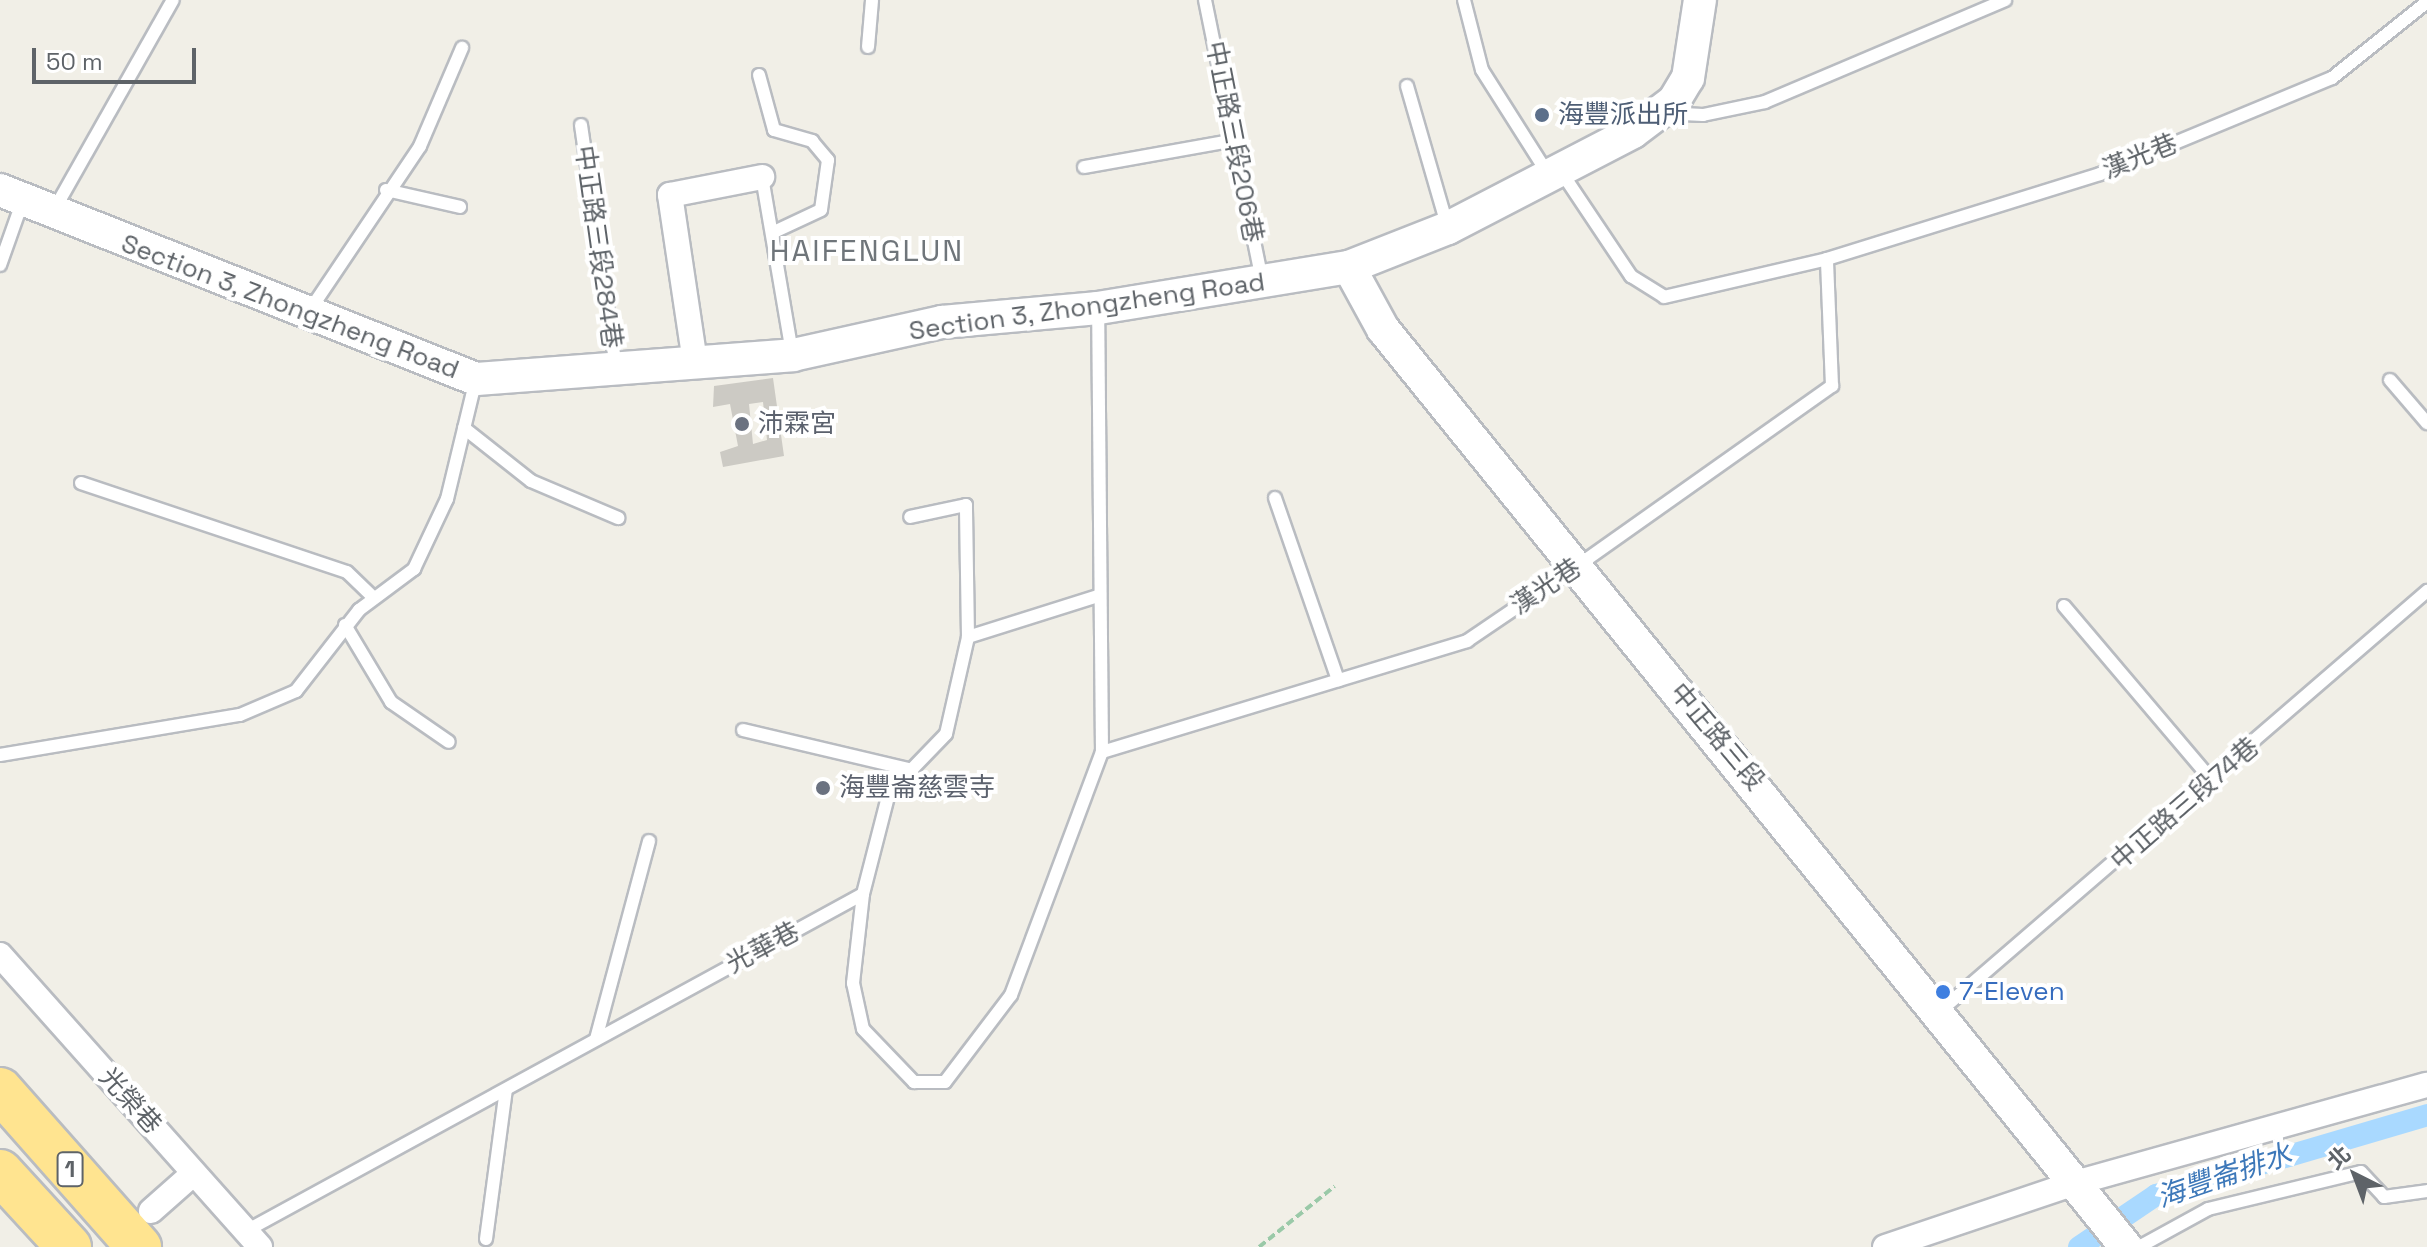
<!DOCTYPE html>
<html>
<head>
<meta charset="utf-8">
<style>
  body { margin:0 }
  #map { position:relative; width:2427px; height:1247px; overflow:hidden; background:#f1efe7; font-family:"Space Grotesk","Noto Sans TC",sans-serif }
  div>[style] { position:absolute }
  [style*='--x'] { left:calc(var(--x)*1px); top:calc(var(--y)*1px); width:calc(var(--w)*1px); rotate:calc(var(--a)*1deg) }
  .canal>* { height:22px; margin:-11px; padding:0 11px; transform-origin:11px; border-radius:11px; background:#a9d9ff }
  .building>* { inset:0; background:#cccac4 }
  .path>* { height:4px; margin-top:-2px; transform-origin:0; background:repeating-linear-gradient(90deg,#9ac9a8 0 8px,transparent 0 12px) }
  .roads { filter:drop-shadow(2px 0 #b9bcc1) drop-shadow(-2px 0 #b9bcc1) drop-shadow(0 2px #b9bcc1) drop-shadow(0 -2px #b9bcc1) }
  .service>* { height:12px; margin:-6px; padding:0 6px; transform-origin:6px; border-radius:6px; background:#fff }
  .minor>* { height:24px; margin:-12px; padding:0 12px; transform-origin:12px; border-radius:12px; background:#fff }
  .tertiary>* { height:32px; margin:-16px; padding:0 16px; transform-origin:16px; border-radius:16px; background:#fff }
  .motorway>* { height:44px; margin:-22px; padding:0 22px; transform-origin:22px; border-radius:22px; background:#ffe490 }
  .dots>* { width:22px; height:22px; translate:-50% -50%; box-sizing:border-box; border:4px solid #fff; border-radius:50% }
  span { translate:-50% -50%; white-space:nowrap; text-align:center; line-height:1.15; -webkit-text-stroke:8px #fff; paint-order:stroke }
  .shield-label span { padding:2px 6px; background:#fff; border:2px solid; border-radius:6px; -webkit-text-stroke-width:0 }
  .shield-label { font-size:24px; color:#5e6368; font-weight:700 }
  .service-label { font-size:26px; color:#4e5e75 }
  .left { translate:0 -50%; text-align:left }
  .street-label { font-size:26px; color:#5e6368 }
  .worship-label { font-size:26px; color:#5b616d }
  .shop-label { font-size:26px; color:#366cbe }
  .water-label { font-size:28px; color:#3d78b9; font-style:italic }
  .quarter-label { font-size:30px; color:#6f757a; letter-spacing:2px }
  .north { position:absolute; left:2315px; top:1135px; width:80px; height:80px; -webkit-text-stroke:6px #fff; paint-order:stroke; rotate:318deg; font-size:22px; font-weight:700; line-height:32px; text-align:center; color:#5e6368 }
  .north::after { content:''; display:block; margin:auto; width:28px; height:36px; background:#5e6368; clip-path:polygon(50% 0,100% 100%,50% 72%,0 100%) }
  .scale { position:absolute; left:32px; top:48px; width:164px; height:36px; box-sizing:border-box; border:4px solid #5e6368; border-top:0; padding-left:10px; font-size:24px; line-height:28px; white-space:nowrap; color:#5e6368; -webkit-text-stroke:6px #fff; paint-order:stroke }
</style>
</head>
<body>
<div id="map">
  <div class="canal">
    <div style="--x:2079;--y:1247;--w:93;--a:-34"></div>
    <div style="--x:2156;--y:1195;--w:283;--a:-16.4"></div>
  </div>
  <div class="building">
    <div style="clip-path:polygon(evenodd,773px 378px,784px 456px,723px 467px,720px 452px,738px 446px,730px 404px,713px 407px,714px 386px,773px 378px,763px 402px,767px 440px,753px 444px,749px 404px,763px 402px)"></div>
  </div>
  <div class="path">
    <div style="--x:1259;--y:1247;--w:97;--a:-38.8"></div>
  </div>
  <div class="roads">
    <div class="service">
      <div style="--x:1205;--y:0;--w:287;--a:78.5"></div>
      <div style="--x:1464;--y:0;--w:72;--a:75.6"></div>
      <div style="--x:1482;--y:70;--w:123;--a:57.6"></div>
      <div style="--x:868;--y:47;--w:47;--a:-85.1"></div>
      <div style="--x:759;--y:75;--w:57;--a:74.7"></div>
      <div style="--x:774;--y:130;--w:40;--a:16"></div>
      <div style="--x:812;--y:141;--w:25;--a:50"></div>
      <div style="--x:828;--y:160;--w:50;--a:98"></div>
      <div style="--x:821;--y:210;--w:54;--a:154.9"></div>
      <div style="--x:1407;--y:86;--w:145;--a:73.9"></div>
      <div style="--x:1674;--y:101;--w:16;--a:55"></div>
      <div style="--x:1683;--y:114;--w:20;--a:3"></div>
      <div style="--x:1703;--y:115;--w:63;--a:-11.8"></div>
      <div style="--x:1765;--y:102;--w:261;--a:-23"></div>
      <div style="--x:581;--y:125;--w:246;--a:81.8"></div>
      <div style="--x:1084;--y:167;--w:153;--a:-10.1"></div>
      <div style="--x:1560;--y:170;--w:128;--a:56.2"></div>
      <div style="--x:1631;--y:276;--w:39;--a:32"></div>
      <div style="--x:1664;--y:297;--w:167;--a:-13.1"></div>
      <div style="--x:1827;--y:259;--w:286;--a:-17.3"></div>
      <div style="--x:2100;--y:174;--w:251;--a:-22.5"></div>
      <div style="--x:2332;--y:78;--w:122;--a:-38.7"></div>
      <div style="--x:762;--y:177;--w:178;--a:80.3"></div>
      <div style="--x:386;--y:190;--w:76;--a:12.9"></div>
      <div style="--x:54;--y:210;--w:241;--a:-60.5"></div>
      <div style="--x:0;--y:265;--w:69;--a:-70.5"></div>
      <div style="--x:310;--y:310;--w:197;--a:-56.1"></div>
      <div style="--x:420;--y:146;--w:107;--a:-66.8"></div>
      <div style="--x:2390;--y:380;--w:57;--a:49.3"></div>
      <div style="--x:464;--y:428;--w:85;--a:38.3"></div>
      <div style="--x:531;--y:481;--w:95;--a:23"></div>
      <div style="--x:81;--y:483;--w:280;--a:18.5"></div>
      <div style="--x:347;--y:572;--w:36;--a:44"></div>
      <div style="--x:1275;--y:498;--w:193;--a:70.9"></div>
      <div style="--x:2064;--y:606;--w:231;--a:49.7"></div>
      <div style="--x:345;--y:625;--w:90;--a:59.1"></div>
      <div style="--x:391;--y:702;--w:70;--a:34.6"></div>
      <div style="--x:968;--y:637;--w:136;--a:-17.5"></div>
      <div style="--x:743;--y:730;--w:174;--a:13.3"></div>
      <div style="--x:1102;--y:752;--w:382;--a:-16.9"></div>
      <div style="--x:1467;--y:641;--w:132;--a:-34.2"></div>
      <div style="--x:1576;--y:567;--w:314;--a:-35.3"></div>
      <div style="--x:1832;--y:386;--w:127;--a:-92.3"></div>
      <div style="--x:0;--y:755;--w:243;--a:-9.5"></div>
      <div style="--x:240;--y:715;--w:61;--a:-23.2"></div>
      <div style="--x:296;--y:691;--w:103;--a:-52.1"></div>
      <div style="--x:359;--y:610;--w:69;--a:-36.7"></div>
      <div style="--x:414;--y:569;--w:77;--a:-64.8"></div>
      <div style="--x:447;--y:499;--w:123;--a:-76.4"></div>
      <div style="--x:863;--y:894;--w:90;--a:96.4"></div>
      <div style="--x:853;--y:983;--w:47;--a:77.7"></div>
      <div style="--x:863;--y:1029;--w:74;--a:46.1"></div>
      <div style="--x:914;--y:1082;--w:31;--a:0"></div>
      <div style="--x:945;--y:1082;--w:109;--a:-52.8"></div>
      <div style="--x:1011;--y:995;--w:259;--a:-69.5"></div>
      <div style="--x:1102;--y:752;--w:444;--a:-90.5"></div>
      <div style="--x:1939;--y:1012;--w:645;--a:-40.78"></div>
      <div style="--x:596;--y:1039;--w:205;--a:-75"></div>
      <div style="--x:246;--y:1231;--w:703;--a:-28.64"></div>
      <div style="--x:863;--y:894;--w:104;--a:-75.6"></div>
      <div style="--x:889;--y:793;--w:82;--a:-46"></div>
      <div style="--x:946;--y:734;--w:99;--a:-77.2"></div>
      <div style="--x:968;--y:637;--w:132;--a:-90.9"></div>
      <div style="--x:966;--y:505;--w:57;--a:167.9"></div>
      <div style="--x:486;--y:1239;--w:150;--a:-82.4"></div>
      <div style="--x:2139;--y:1247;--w:79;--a:-28.8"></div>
      <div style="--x:2208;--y:1209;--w:157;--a:-13.6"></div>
      <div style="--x:2361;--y:1172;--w:34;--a:47"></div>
      <div style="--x:2384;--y:1197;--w:43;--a:-7.9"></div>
    </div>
    <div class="minor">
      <div style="--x:695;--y:362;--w:169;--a:-98.5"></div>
      <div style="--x:670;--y:195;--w:94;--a:-11.1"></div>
      <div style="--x:0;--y:955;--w:391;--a:48.3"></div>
      <div style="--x:151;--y:1211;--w:57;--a:-41.5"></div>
      <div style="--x:1885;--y:1247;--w:200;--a:-18.6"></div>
      <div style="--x:2075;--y:1183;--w:365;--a:-15.6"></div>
    </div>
    <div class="tertiary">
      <div style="--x:0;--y:190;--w:512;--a:21.66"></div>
      <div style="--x:476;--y:379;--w:318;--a:-4.3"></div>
      <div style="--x:793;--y:355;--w:153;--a:-12.5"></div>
      <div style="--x:942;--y:322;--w:157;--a:-5.1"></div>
      <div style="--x:1098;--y:308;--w:254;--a:-9.3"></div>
      <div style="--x:1349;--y:267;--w:106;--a:-21.5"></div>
      <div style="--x:1448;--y:228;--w:208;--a:-27.4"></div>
      <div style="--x:1633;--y:132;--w:51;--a:-37.1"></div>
      <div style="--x:1674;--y:101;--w:27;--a:-59"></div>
      <div style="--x:1688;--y:78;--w:79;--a:-81.3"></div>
      <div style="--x:1349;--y:267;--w:71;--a:61.3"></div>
      <div style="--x:1383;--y:329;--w:1181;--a:51.01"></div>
    </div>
    <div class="motorway">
      <div style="--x:0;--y:1090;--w:210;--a:48.5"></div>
      <div style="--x:0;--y:1172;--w:102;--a:47.4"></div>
    </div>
  </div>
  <div class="dots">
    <div style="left:1542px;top:115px;background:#5c6f8a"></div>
    <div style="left:742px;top:424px;background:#6b7280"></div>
    <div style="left:823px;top:788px;background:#6b7280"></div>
    <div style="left:1943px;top:992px;background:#3f7fe0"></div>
  </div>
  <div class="shield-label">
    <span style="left:70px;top:1169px">1</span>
  </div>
  <div class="service-label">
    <span class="left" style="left:1558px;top:115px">海豐派出所</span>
  </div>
  <div class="street-label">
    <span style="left:1234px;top:142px;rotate:79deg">中正路三段206巷</span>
    <span style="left:2140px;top:157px;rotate:-22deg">漢光巷</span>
    <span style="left:598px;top:247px;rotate:82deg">中正路三段284巷</span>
    <span style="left:290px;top:307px;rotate:21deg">Section 3, Zhongzheng Road</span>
    <span style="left:1087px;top:307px;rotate:-8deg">Section 3, Zhongzheng Road</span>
    <span style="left:1546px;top:587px;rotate:-34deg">漢光巷</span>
    <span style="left:1717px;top:737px;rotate:50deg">中正路三段</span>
    <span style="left:2185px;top:804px;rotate:-41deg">中正路三段74巷</span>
    <span style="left:763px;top:948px;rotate:-28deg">光華巷</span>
    <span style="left:130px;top:1101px;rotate:48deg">光榮巷</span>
  </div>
  <div class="worship-label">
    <span class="left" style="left:758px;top:424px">沛霖宮</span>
    <span class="left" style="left:839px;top:788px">海豐崙慈雲寺</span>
  </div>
  <div class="shop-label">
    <span class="left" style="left:1959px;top:992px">7-Eleven</span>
  </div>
  <div class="water-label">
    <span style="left:2224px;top:1175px;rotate:-19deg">海豐崙排水</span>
  </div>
  <div class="quarter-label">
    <span style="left:867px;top:251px">HAIFENGLUN</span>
  </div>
  <div class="north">北</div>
  <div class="scale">50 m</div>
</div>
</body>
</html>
